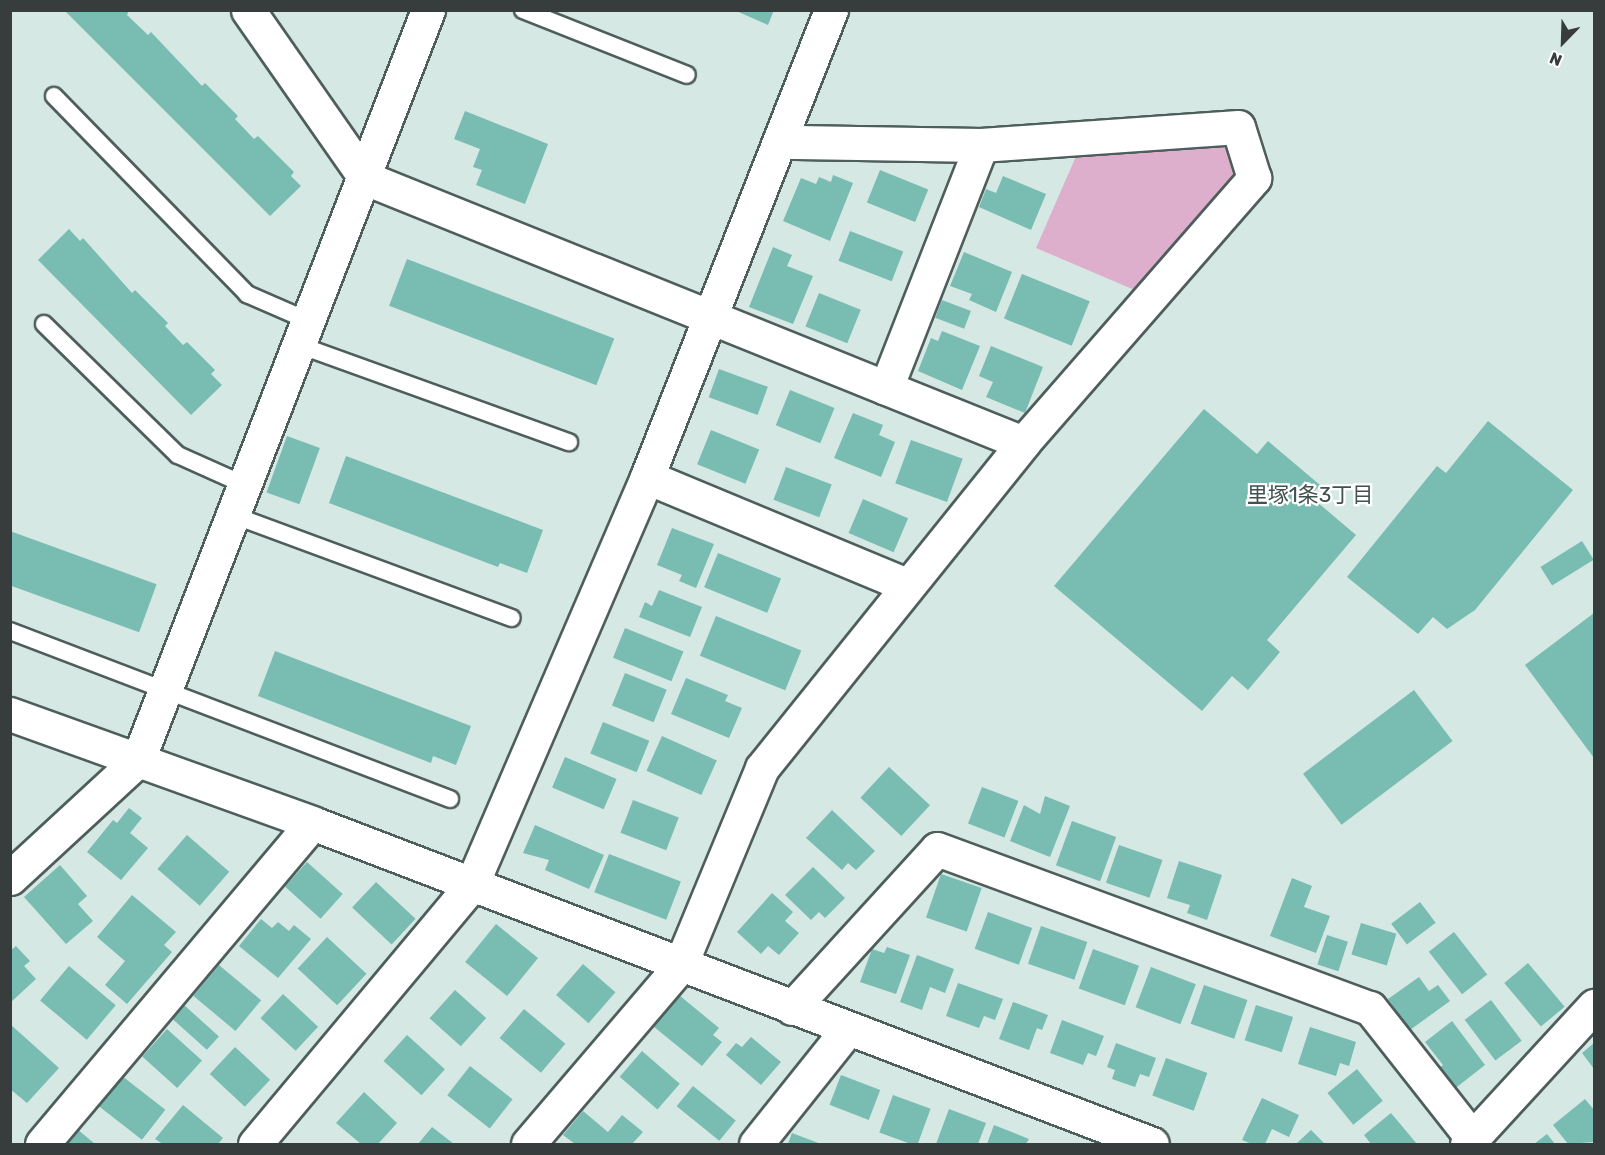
<!DOCTYPE html>
<html>
<head>
<meta charset="utf-8">
<style>
  body { margin:0 }
  #map { position:relative; width:1605px; height:1155px; overflow:hidden; background:#d5e8e4; font-family:Rubik,"Noto Sans JP",sans-serif }
  div>[style] { position:absolute }
  [style*='--x'] { left:calc(var(--x)*1px); top:calc(var(--y)*1px); width:calc(var(--w)*1px); rotate:calc(var(--a)*1deg) }
  .green>* { inset:0; background:#deafcc }
  .building>* { inset:0; background:#79bcb2; transform-origin:0 0 }
  .roads { filter:drop-shadow(2px 0 #4e5e5b) drop-shadow(-2px 0 #4e5e5b) drop-shadow(0 2px #4e5e5b) drop-shadow(0 -2px #4e5e5b) }
  .lane>* { height:16px; margin:-8px; padding:0 8px; transform-origin:8px; border-radius:8px; background:#fff }
  .street>* { height:33px; margin:-16.5px; padding:0 16.5px; transform-origin:16.5px; border-radius:16.5px; background:#fff }
  .secondary>* { height:33px; margin:-16.5px; padding:0 16.5px; transform-origin:16.5px; border-radius:16.5px; background:#fff }
  span { translate:-50% -50%; white-space:nowrap; text-align:center; line-height:1.15; -webkit-text-stroke:4.5px #fff; paint-order:stroke }
  .neighbourhood-label { font-size:21px; color:#41514e }
  .frame { position:absolute; inset:0; border:12px solid #363d3c; pointer-events:none }
  .north { position:absolute; left:1533px; top:12px; width:60px; height:60px; -webkit-text-stroke:4px #fff; paint-order:stroke; rotate:203deg; font-size:16px; font-weight:700; line-height:24px; text-align:center; color:#363d3c }
  .north::after { content:''; display:block; margin:auto; width:21px; height:27px; background:#363d3c; clip-path:polygon(50% 0,100% 100%,50% 72%,0 100%) }
</style>
</head>
<body>
<div id="map">
  <div class="green">
    <div style="clip-path:polygon(1238px 127px,1254px 178px,1151px 297px,1036px 248px,1084px 138px)"></div>
  </div>
  <div class="building">
    <div style="clip-path:polygon(64px 10px,129px 10px,127px 15px,148px 35px,151px 32px,202px 86px,205px 83px,238px 116px,235px 119px,254px 139px,258px 136px,294px 172px,291px 176px,301px 186px,270px 216px)"></div>
    <div style="clip-path:polygon(734px 10px,774px 10px,768px 25px)"></div>
    <div style="clip-path:polygon(465px 111px,548px 144px,525px 204px,476px 185px,482px 170px,473px 167px,480px 149px,454px 139px)"></div>
    <div style="left:880px;top:170px;width:52px;height:35px;rotate:22deg"></div>
    <div style="clip-path:polygon(833px 175px,853px 183px,830px 241px,783px 221px,801px 178px,816px 184px,819px 177px,831px 182px)"></div>
    <div style="clip-path:polygon(1003px 176px,1046px 194px,1031px 230px,979px 207px,986px 189px,996px 193px)"></div>
    <div style="clip-path:polygon(69px 229px,80px 241px,83px 238px,132px 293px,135px 290px,168px 323px,165px 326px,183px 345px,187px 342px,215px 370px,211px 374px,222px 385px,191px 415px,38px 260px)"></div>
    <div style="left:850px;top:231px;width:57px;height:32px;rotate:21deg"></div>
    <div style="clip-path:polygon(773px 247px,792px 255px,787px 266px,813px 276px,793px 324px,749px 307px)"></div>
    <div style="clip-path:polygon(964px 252px,1012px 272px,996px 312px,969px 300px,972px 294px,950px 286px)"></div>
    <div style="left:407px;top:259px;width:222px;height:50px;rotate:21deg"></div>
    <div style="left:1022px;top:274px;width:73px;height:48px;rotate:22deg"></div>
    <div style="left:819px;top:293px;width:45px;height:36px;rotate:22deg"></div>
    <div style="left:942px;top:300px;width:31px;height:19px;rotate:21deg"></div>
    <div style="clip-path:polygon(942px 331px,980px 346px,962px 390px,918px 371px,931px 338px,938px 341px)"></div>
    <div style="clip-path:polygon(991px 346px,1043px 367px,1025px 413px,986px 397px,993px 382px,979px 376px)"></div>
    <div style="left:719px;top:369px;width:52px;height:30px;rotate:20deg"></div>
    <div style="left:790px;top:390px;width:48px;height:38px;rotate:22deg"></div>
    <div style="clip-path:polygon(1204px 409px,1257px 454px,1268px 441px,1320px 485px,1310px 496px,1356px 535px,1267px 640px,1280px 652px,1248px 690px,1232px 676px,1202px 711px,1054px 586px)"></div>
    <div style="clip-path:polygon(853px 413px,883px 425px,879px 435px,895px 442px,881px 477px,834px 458px)"></div>
    <div style="clip-path:polygon(1488px 421px,1573px 490px,1475px 610px,1447px 629px,1433px 617px,1418px 634px,1347px 577px,1437px 466px,1446px 473px)"></div>
    <div style="left:711px;top:430px;width:52px;height:37px;rotate:22deg"></div>
    <div style="left:287px;top:436px;width:35px;height:60px;rotate:20deg"></div>
    <div style="left:911px;top:440px;width:55px;height:46px;rotate:20deg"></div>
    <div style="clip-path:polygon(346px 456px,543px 530px,527px 573px,500px 563px,498px 567px,329px 503px)"></div>
    <div style="left:786px;top:467px;width:49px;height:35px;rotate:21deg"></div>
    <div style="left:863px;top:499px;width:49px;height:37px;rotate:23deg"></div>
    <div style="clip-path:polygon(672px 528px,714px 544px,696px 588px,679px 581px,682px 575px,657px 565px)"></div>
    <div style="left:10px;top:531px;width:156px;height:51px;rotate:20deg"></div>
    <div style="left:1582px;top:541px;width:22px;height:49px;rotate:58deg"></div>
    <div style="left:718px;top:553px;width:68px;height:37px;rotate:22deg"></div>
    <div style="clip-path:polygon(659px 590px,702px 607px,690px 637px,639px 617px,645px 602px,652px 606px)"></div>
    <div style="clip-path:polygon(1594px 613px,1594px 758px,1525px 665px)"></div>
    <div style="left:716px;top:616px;width:92px;height:43px;rotate:22deg"></div>
    <div style="left:625px;top:628px;width:63px;height:32px;rotate:22deg"></div>
    <div style="clip-path:polygon(275px 651px,471px 726px,456px 765px,433px 756px,431px 763px,258px 696px)"></div>
    <div style="left:625px;top:673px;width:45px;height:35px;rotate:22deg"></div>
    <div style="clip-path:polygon(686px 678px,728px 695px,725px 701px,742px 708px,729px 738px,671px 714px)"></div>
    <div style="left:1414px;top:690px;width:64px;height:139px;rotate:53deg"></div>
    <div style="left:603px;top:722px;width:50px;height:34px;rotate:22deg"></div>
    <div style="left:662px;top:736px;width:60px;height:38px;rotate:24deg"></div>
    <div style="left:565px;top:757px;width:56px;height:33px;rotate:23deg"></div>
    <div style="left:889px;top:767px;width:56px;height:42px;rotate:43deg"></div>
    <div style="left:982px;top:787px;width:39px;height:39px;rotate:21deg"></div>
    <div style="clip-path:polygon(1045px 796px,1070px 806px,1050px 857px,1010px 841px,1024px 805px,1040px 814px)"></div>
    <div style="left:633px;top:800px;width:49px;height:35px;rotate:21deg"></div>
    <div style="clip-path:polygon(129px 808px,142px 818px,130px 833px,148px 848px,121px 880px,87px 852px,113px 820px,117px 823px)"></div>
    <div style="clip-path:polygon(832px 810px,875px 851px,856px 870px,848px 863px,842px 870px,806px 838px)"></div>
    <div style="left:1072px;top:821px;width:47px;height:47px;rotate:20deg"></div>
    <div style="clip-path:polygon(535px 825px,604px 855px,589px 889px,545px 870px,549px 860px,523px 853px)"></div>
    <div style="left:187px;top:835px;width:56px;height:45px;rotate:41deg"></div>
    <div style="left:1119px;top:845px;width:46px;height:40px;rotate:19deg"></div>
    <div style="left:609px;top:854px;width:77px;height:41px;rotate:21deg"></div>
    <div style="clip-path:polygon(1179px 861px,1222px 875px,1207px 920px,1187px 913px,1190px 905px,1167px 898px)"></div>
    <div style="left:307px;top:862px;width:48px;height:33px;rotate:42deg"></div>
    <div style="clip-path:polygon(60px 865px,87px 896px,78px 904px,93px 921px,66px 944px,24px 897px)"></div>
    <div style="clip-path:polygon(813px 867px,845px 898px,825px 918px,819px 912px,811px 920px,785px 895px)"></div>
    <div style="left:941px;top:874px;width:43px;height:46px;rotate:19deg"></div>
    <div style="clip-path:polygon(1292px 878px,1312px 886px,1304px 907px,1330px 916px,1316px 953px,1270px 936px)"></div>
    <div style="left:376px;top:882px;width:54px;height:35px;rotate:43deg"></div>
    <div style="clip-path:polygon(772px 893px,793px 912px,785px 921px,799px 933px,779px 955px,768px 946px,761px 954px,737px 932px)"></div>
    <div style="clip-path:polygon(132px 895px,176px 932px,164px 945px,172px 952px,127px 1004px,105px 985px,125px 961px,97px 937px)"></div>
    <div style="left:1420px;top:902px;width:26px;height:36px;rotate:53deg"></div>
    <div style="left:988px;top:912px;width:47px;height:39px;rotate:20deg"></div>
    <div style="clip-path:polygon(261px 919px,272px 928px,278px 922px,289px 931px,294px 925px,311px 939px,278px 978px,239px 946px)"></div>
    <div style="left:1361px;top:923px;width:37px;height:33px;rotate:17deg"></div>
    <div style="left:496px;top:924px;width:54px;height:49px;rotate:39deg"></div>
    <div style="left:1041px;top:926px;width:49px;height:40px;rotate:19deg"></div>
    <div style="left:1454px;top:932px;width:54px;height:32px;rotate:52deg"></div>
    <div style="left:1327px;top:935px;width:22px;height:31px;rotate:18deg"></div>
    <div style="left:327px;top:937px;width:54px;height:43px;rotate:43deg"></div>
    <div style="clip-path:polygon(16px 946px,30px 961px,24px 966px,36px 979px,10px 1003px,10px 951px)"></div>
    <div style="clip-path:polygon(887px 947px,910px 955px,896px 994px,860px 982px,872px 949px,884px 953px)"></div>
    <div style="left:1093px;top:949px;width:49px;height:42px;rotate:20deg"></div>
    <div style="clip-path:polygon(917px 955px,954px 969px,945px 993px,930px 987px,922px 1010px,900px 1002px)"></div>
    <div style="left:1528px;top:963px;width:57px;height:31px;rotate:50deg"></div>
    <div style="left:583px;top:964px;width:43px;height:41px;rotate:41deg"></div>
    <div style="left:219px;top:965px;width:55px;height:40px;rotate:40deg"></div>
    <div style="left:69px;top:966px;width:61px;height:45px;rotate:40deg"></div>
    <div style="left:1151px;top:967px;width:48px;height:43px;rotate:21deg"></div>
    <div style="clip-path:polygon(1419px 977px,1429px 991px,1438px 985px,1450px 1001px,1410px 1030px,1388px 999px)"></div>
    <div style="clip-path:polygon(958px 983px,1003px 999px,995px 1020px,984px 1016px,979px 1028px,946px 1016px)"></div>
    <div style="left:1204px;top:985px;width:46px;height:41px;rotate:19deg"></div>
    <div style="left:455px;top:990px;width:42px;height:38px;rotate:42deg"></div>
    <div style="left:283px;top:994px;width:48px;height:33px;rotate:43deg"></div>
    <div style="clip-path:polygon(679px 995px,719px 1028px,713px 1035px,722px 1042px,702px 1066px,653px 1026px)"></div>
    <div style="left:1491px;top:1000px;width:51px;height:33px;rotate:53deg"></div>
    <div style="clip-path:polygon(1013px 1002px,1048px 1015px,1042px 1030px,1037px 1028px,1029px 1050px,999px 1039px)"></div>
    <div style="left:184px;top:1005px;width:47px;height:18px;rotate:42deg"></div>
    <div style="left:1256px;top:1005px;width:39px;height:37px;rotate:18deg"></div>
    <div style="left:524px;top:1009px;width:54px;height:38px;rotate:40deg"></div>
    <div style="clip-path:polygon(1062px 1020px,1104px 1036px,1096px 1056px,1088px 1053px,1083px 1065px,1050px 1053px)"></div>
    <div style="clip-path:polygon(1452px 1021px,1485px 1065px,1453px 1090px,1438px 1069px,1443px 1065px,1425px 1042px)"></div>
    <div style="clip-path:polygon(10px 1024px,59px 1068px,27px 1103px,10px 1089px)"></div>
    <div style="clip-path:polygon(1310px 1027px,1356px 1042px,1349px 1066px,1340px 1063px,1336px 1076px,1298px 1064px)"></div>
    <div style="left:167px;top:1029px;width:47px;height:37px;rotate:42deg"></div>
    <div style="left:407px;top:1035px;width:51px;height:35px;rotate:42deg"></div>
    <div style="clip-path:polygon(751px 1037px,781px 1062px,761px 1085px,726px 1055px,736px 1043px,742px 1047px)"></div>
    <div style="clip-path:polygon(1116px 1043px,1156px 1058px,1149px 1077px,1140px 1074px,1135px 1087px,1112px 1079px,1115px 1070px,1107px 1067px)"></div>
    <div style="clip-path:polygon(1594px 1043px,1594px 1069px,1582px 1053px)"></div>
    <div style="left:235px;top:1047px;width:48px;height:37px;rotate:43deg"></div>
    <div style="left:642px;top:1051px;width:50px;height:34px;rotate:41deg"></div>
    <div style="left:1166px;top:1058px;width:44px;height:40px;rotate:20deg"></div>
    <div style="left:470px;top:1066px;width:54px;height:37px;rotate:38deg"></div>
    <div style="left:1357px;top:1069px;width:41px;height:38px;rotate:51deg"></div>
    <div style="left:841px;top:1075px;width:42px;height:32px;rotate:21deg"></div>
    <div style="left:122px;top:1076px;width:55px;height:38px;rotate:38deg"></div>
    <div style="left:693px;top:1086px;width:55px;height:26px;rotate:39deg"></div>
    <div style="clip-path:polygon(364px 1092px,397px 1123px,378px 1144px,361px 1144px,336px 1123px)"></div>
    <div style="left:893px;top:1095px;width:40px;height:40px;rotate:20deg"></div>
    <div style="clip-path:polygon(1262px 1098px,1299px 1115px,1289px 1137px,1272px 1129px,1265px 1144px,1252px 1144px,1242px 1140px)"></div>
    <div style="clip-path:polygon(1585px 1099px,1594px 1110px,1594px 1142px,1568px 1144px,1553px 1125px)"></div>
    <div style="clip-path:polygon(183px 1105px,223px 1138px,218px 1144px,163px 1144px,155px 1139px)"></div>
    <div style="clip-path:polygon(949px 1109px,986px 1123px,978px 1144px,936px 1144px)"></div>
    <div style="clip-path:polygon(583px 1111px,608px 1132px,622px 1115px,643px 1132px,632px 1144px,575px 1144px,563px 1135px)"></div>
    <div style="clip-path:polygon(1391px 1113px,1417px 1144px,1371px 1144px,1364px 1135px)"></div>
    <div style="clip-path:polygon(994px 1125px,1029px 1139px,1026px 1144px,987px 1144px)"></div>
    <div style="clip-path:polygon(432px 1127px,454px 1144px,418px 1144px)"></div>
    <div style="clip-path:polygon(77px 1129px,95px 1144px,65px 1144px)"></div>
    <div style="clip-path:polygon(1311px 1130px,1325px 1144px,1296px 1144px)"></div>
    <div style="clip-path:polygon(792px 1133px,821px 1144px,788px 1144px)"></div>
    <div style="clip-path:polygon(1547px 1134px,1555px 1144px,1534px 1144px)"></div>
  </div>
  <div class="roads">
    <div class="lane">
      <div style="--x:523;--y:10;--w:176;--a:21.6"></div>
      <div style="--x:54;--y:96;--w:277;--a:45.7"></div>
      <div style="--x:247;--y:294;--w:68;--a:23.5"></div>
      <div style="--x:44;--y:324;--w:187;--a:44.4"></div>
      <div style="--x:178;--y:455;--w:73;--a:24.1"></div>
      <div style="--x:299;--y:345;--w:287;--a:19.8"></div>
      <div style="--x:233;--y:515;--w:297;--a:20.3"></div>
      <div style="--x:10;--y:631;--w:471;--a:20.9"></div>
    </div>
    <div class="street">
      <div style="--x:248;--y:10;--w:205;--a:55.1"></div>
      <div style="--x:365;--y:178;--w:709;--a:21.94"></div>
      <div style="--x:886;--y:388;--w:261;--a:-68.6"></div>
      <div style="--x:647;--y:477;--w:281;--a:22.6"></div>
      <div style="--x:10;--y:878;--w:174;--a:-42.7"></div>
      <div style="--x:138;--y:760;--w:804;--a:-68.86"></div>
      <div style="--x:792;--y:1008;--w:215;--a:-47.6"></div>
      <div style="--x:937;--y:849;--w:461;--a:20.2"></div>
      <div style="--x:1370;--y:1008;--w:167;--a:51.8"></div>
      <div style="--x:42;--y:1144;--w:419;--a:-49.9"></div>
      <div style="--x:255;--y:1144;--w:336;--a:-50.1"></div>
      <div style="--x:471;--y:886;--w:445;--a:-66.7"></div>
      <div style="--x:647;--y:477;--w:502;--a:-68.5"></div>
      <div style="--x:528;--y:1144;--w:234;--a:-49.5"></div>
      <div style="--x:680;--y:966;--w:214;--a:-67.5"></div>
      <div style="--x:762;--y:768;--w:417;--a:-51.2"></div>
      <div style="--x:1023;--y:443;--w:352;--a:-48.9"></div>
      <div style="--x:1254;--y:178;--w:53;--a:-107.4"></div>
      <div style="--x:1238;--y:127;--w:258;--a:176"></div>
      <div style="--x:981;--y:145;--w:200;--a:-179.1"></div>
      <div style="--x:756;--y:1144;--w:146;--a:-51.4"></div>
      <div style="--x:1467;--y:1144;--w:188;--a:-47.4"></div>
    </div>
    <div class="secondary">
      <div style="--x:10;--y:714;--w:321;--a:19.8"></div>
      <div style="--x:312;--y:823;--w:899;--a:20.91"></div>
    </div>
  </div>
  <div class="neighbourhood-label">
    <span style="left:1310px;top:495px">里塚1条3丁目</span>
  </div>
  <div class="frame"></div>
  <div class="north">N</div>
</div>
</body>
</html>
